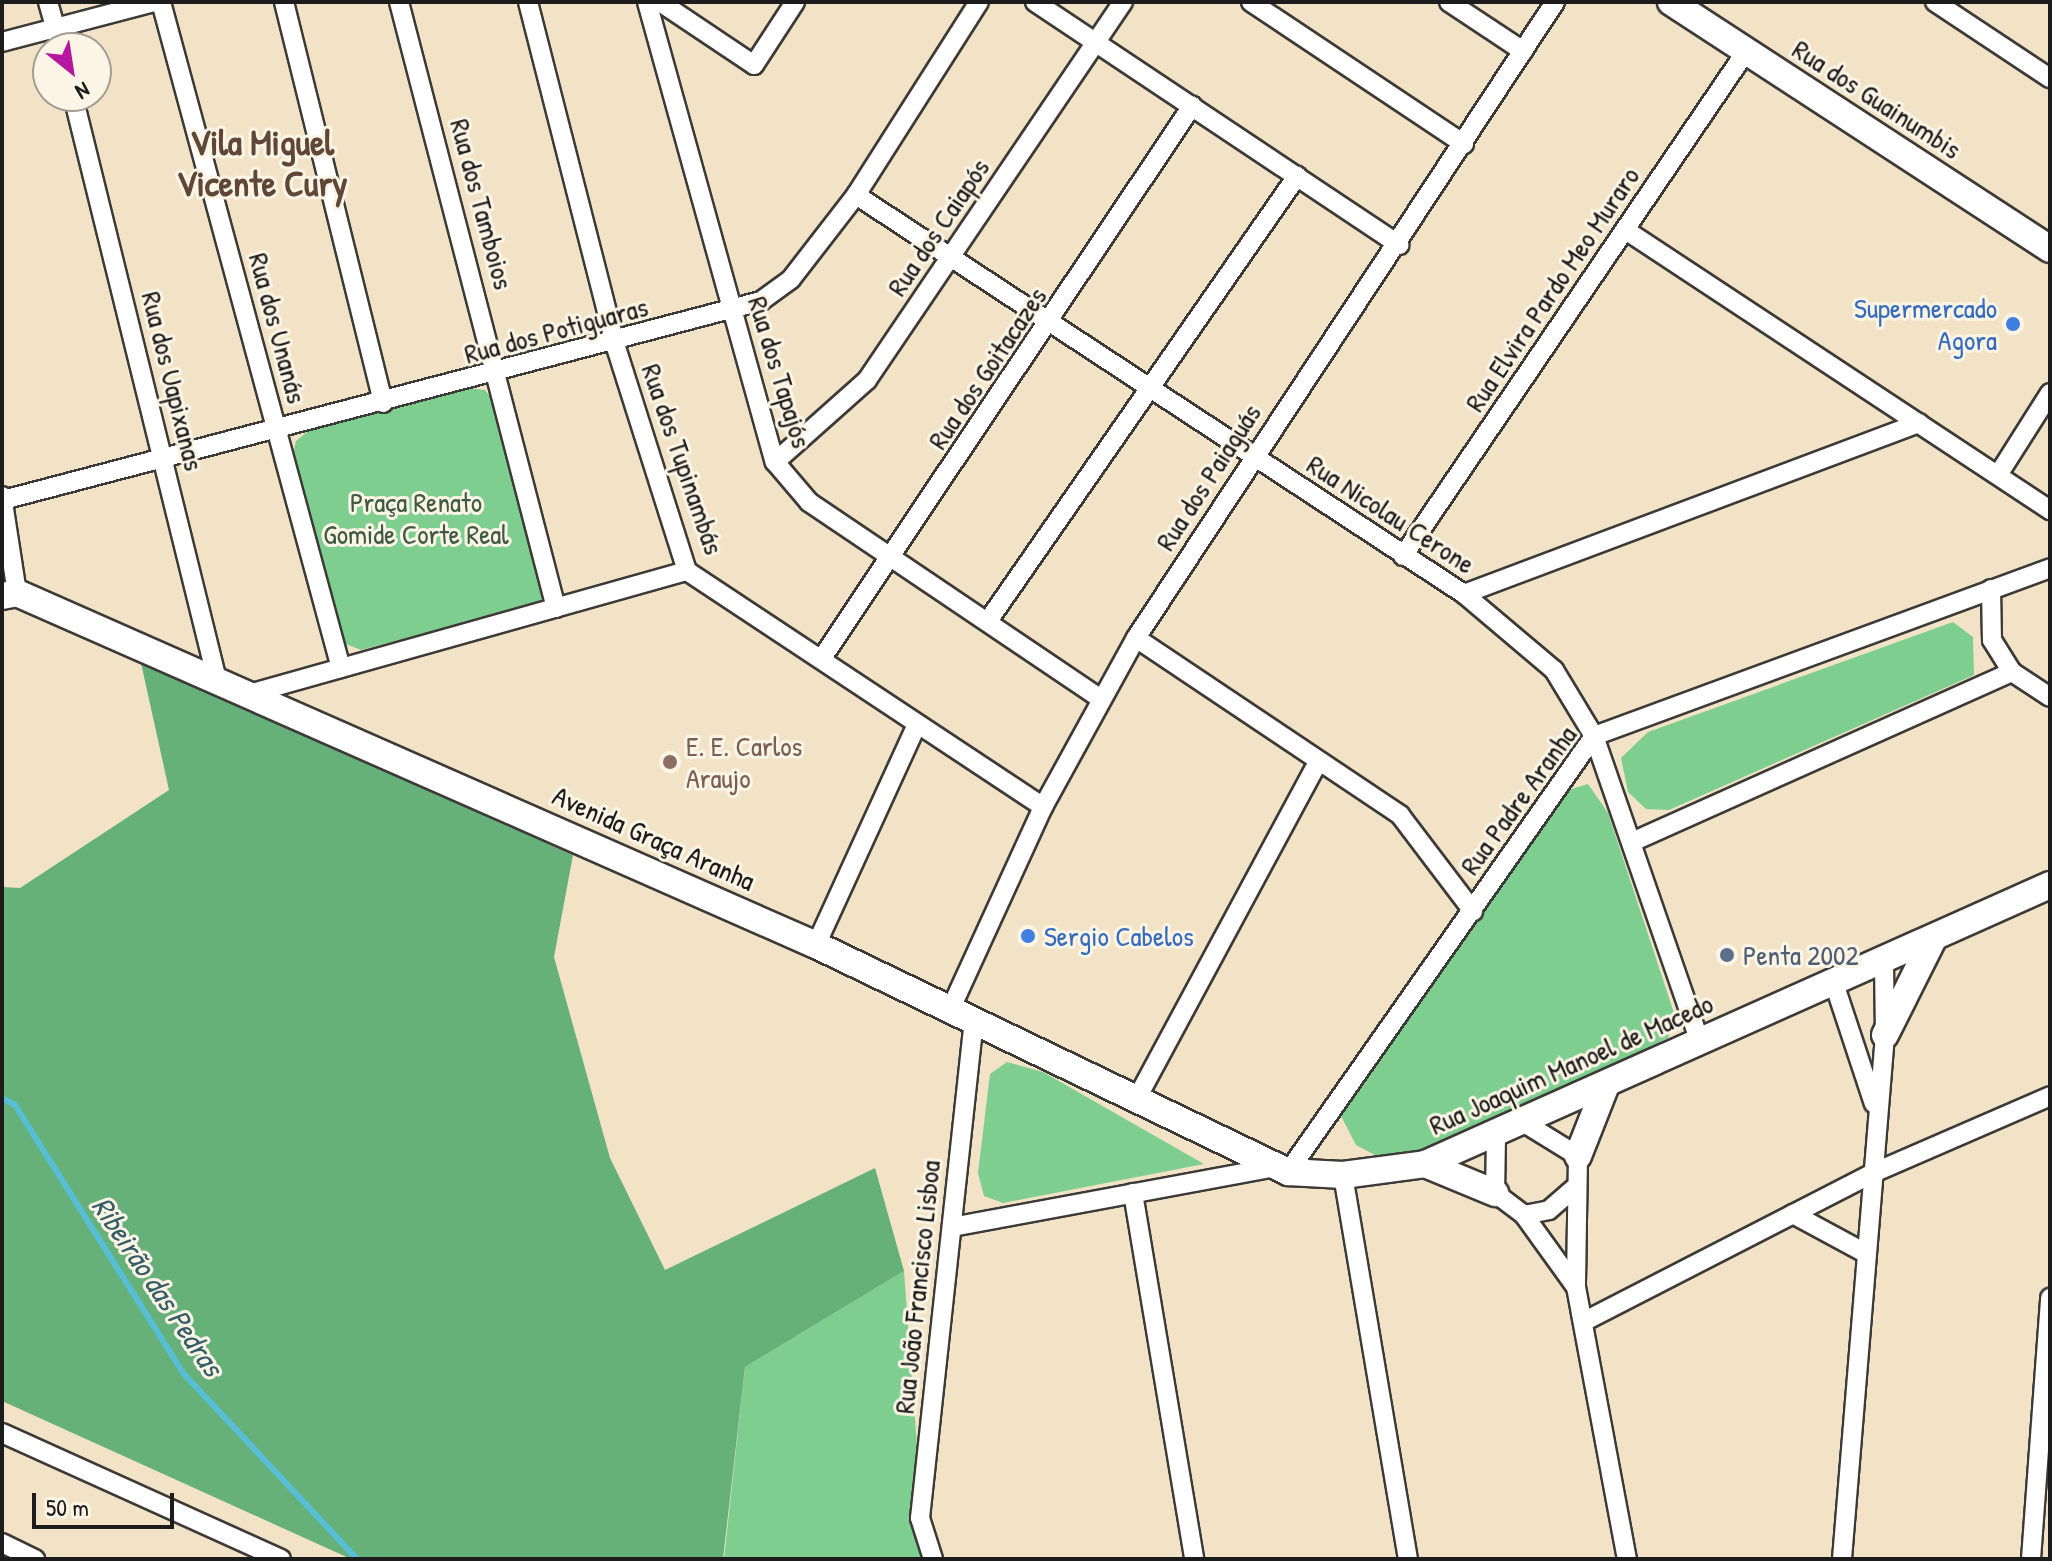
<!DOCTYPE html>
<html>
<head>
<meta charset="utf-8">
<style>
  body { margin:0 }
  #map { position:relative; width:2052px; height:1561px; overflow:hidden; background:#f2e3c6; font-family:"Patrick Hand",sans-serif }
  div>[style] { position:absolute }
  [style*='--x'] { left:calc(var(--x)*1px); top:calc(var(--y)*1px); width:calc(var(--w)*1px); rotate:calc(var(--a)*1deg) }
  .green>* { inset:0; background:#7ece8f }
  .forest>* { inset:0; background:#66b17a }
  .stream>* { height:6px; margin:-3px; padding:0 3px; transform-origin:3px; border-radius:3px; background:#58bed6 }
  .roads { filter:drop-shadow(2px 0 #3c3a36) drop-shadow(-2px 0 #3c3a36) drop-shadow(0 2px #3c3a36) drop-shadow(0 -2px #3c3a36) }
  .street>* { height:18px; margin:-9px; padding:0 9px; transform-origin:9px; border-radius:9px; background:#fff }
  .secondary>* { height:26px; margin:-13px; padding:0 13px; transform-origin:13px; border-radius:13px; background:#fff }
  .dots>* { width:22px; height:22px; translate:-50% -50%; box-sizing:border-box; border:4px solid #fcf5e5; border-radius:50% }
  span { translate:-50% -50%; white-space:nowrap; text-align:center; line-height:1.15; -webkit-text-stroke:6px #fcf5e5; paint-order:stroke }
  .street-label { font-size:28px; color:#1c1c1c }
  .shop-label { font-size:28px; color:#366cbe }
  .right { translate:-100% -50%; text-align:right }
  .left { translate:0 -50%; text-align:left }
  .park-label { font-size:28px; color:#3e5a44 }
  .education-label { font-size:28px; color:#785e54 }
  .service-label { font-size:28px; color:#4e5e75 }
  .water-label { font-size:30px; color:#345d66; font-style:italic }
  .district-label { font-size:36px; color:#5f4636; font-weight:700 }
  .frame { position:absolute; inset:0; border:4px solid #1c1c1c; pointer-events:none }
  .north { position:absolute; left:32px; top:32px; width:80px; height:80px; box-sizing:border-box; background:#fcf5e5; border:2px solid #a29e95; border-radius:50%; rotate:150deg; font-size:22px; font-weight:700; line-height:32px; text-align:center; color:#1c1c1c }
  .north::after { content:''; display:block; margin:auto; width:28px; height:36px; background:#b5179e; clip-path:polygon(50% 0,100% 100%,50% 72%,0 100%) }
  .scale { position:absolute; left:32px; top:1493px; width:142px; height:36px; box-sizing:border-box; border:4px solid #1c1c1c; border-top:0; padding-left:10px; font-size:24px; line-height:28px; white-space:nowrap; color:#1c1c1c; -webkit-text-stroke:6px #fcf5e5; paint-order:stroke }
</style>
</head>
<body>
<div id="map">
  <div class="green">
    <div style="clip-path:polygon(468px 388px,485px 390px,502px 412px,544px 591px,541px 603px,361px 650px,346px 644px,334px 629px,291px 463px,296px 441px,312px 428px)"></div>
    <div style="clip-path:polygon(1953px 622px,1973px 637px,1974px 675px,1669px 810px,1646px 809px,1628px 792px,1621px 758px,1648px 732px)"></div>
    <div style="clip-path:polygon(1588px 784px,1608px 813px,1676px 1019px,1668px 1038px,1444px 1148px,1377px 1156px,1356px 1145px,1340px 1114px,1565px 791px)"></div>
    <div style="clip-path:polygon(1007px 1062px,1043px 1072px,1204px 1164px,1003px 1203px,984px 1196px,978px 1173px,990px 1074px)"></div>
    <div style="clip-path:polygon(904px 1271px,924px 1541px,933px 1559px,724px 1559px,745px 1367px)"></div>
  </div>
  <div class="forest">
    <div style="clip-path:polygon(141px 663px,573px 855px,554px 957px,610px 1158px,665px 1270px,875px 1168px,904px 1271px,745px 1367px,723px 1559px,351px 1559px,2px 1401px,2px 887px,20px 888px,169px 790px)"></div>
  </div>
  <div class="stream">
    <div style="--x:2;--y:1098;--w:15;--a:28"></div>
    <div style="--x:15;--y:1105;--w:316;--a:57.9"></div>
    <div style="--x:183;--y:1373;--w:255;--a:46.9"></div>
  </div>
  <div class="roads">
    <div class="street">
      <div style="--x:48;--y:2;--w:48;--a:74.2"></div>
      <div style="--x:161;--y:2;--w:690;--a:74.88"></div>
      <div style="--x:284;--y:2;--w:413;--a:76.1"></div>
      <div style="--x:399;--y:2;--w:626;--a:75.48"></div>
      <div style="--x:528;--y:2;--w:353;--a:75.7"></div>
      <div style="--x:615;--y:344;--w:238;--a:72.4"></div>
      <div style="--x:687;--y:571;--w:427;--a:33.5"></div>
      <div style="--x:647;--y:2;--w:477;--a:74.5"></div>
      <div style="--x:775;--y:462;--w:52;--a:49.6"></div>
      <div style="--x:809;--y:502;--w:352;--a:34"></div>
      <div style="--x:660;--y:2;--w:113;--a:33.8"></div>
      <div style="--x:754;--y:65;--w:75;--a:-56.9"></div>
      <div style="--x:1035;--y:2;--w:438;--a:33.7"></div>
      <div style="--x:1251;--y:2;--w:256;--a:33.7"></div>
      <div style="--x:1449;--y:2;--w:89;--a:33.5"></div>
      <div style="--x:1935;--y:2;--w:138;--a:33.5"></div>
      <div style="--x:2;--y:42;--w:157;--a:-14.7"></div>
      <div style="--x:73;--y:96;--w:601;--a:76.15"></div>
      <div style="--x:856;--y:195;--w:727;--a:33.27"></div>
      <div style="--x:1464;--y:594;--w:118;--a:40.2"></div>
      <div style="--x:1554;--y:670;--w:77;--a:58.8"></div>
      <div style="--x:1594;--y:736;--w:322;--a:70.9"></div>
      <div style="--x:1627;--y:231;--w:507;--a:33.41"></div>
      <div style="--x:775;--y:462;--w:123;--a:-41.7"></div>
      <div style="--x:867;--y:380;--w:457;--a:-55.9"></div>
      <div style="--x:1998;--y:475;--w:97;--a:-57.6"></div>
      <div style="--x:2;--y:496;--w:98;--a:81.2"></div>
      <div style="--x:3;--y:500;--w:784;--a:-14.71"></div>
      <div style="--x:761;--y:301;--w:37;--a:-36"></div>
      <div style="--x:791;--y:279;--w:106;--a:-52.3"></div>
      <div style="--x:856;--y:195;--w:229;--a:-57.5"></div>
      <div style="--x:1403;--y:556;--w:608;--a:-55.79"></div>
      <div style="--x:1991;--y:589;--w:51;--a:88.9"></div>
      <div style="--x:1992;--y:640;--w:38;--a:58"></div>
      <div style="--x:2012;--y:672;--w:45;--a:33.3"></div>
      <div style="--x:1464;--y:594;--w:486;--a:-20.6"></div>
      <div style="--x:988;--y:621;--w:542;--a:-55.22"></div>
      <div style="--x:1136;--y:638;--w:318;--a:33.8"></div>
      <div style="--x:1400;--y:815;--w:121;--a:52.8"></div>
      <div style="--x:822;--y:658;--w:665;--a:-56.17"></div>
      <div style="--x:249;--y:694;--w:455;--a:-15.7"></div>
      <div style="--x:1634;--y:841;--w:414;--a:-24.1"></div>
      <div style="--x:816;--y:945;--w:243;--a:-65.4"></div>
      <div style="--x:1834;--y:983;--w:127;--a:71.7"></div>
      <div style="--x:951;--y:1008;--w:221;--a:-65.4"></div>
      <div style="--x:1043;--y:807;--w:193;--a:-61.2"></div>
      <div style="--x:1136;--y:638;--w:762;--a:-56.62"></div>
      <div style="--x:1136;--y:1100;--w:384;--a:-61.7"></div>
      <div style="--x:1526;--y:1124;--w:61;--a:31.6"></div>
      <div style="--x:1578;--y:1156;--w:131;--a:90.9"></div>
      <div style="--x:1576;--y:1287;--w:277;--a:79.4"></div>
      <div style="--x:1496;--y:1137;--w:56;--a:91"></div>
      <div style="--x:1495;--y:1193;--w:36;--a:37"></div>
      <div style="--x:1524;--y:1215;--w:89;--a:54.2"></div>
      <div style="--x:1288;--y:1172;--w:533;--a:-54.94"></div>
      <div style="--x:1594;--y:736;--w:486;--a:-20.2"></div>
      <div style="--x:1343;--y:1175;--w:389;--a:80.4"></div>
      <div style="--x:1133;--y:1193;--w:371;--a:80.5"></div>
      <div style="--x:1793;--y:1214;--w:82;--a:28.4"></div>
      <div style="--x:1524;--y:1215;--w:25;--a:-11"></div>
      <div style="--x:1549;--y:1210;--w:32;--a:-41"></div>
      <div style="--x:952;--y:1227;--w:322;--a:-10.5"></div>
      <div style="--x:1583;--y:1322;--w:324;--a:-27.2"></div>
      <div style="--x:1871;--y:1174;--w:195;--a:-23.5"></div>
      <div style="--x:2;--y:1433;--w:306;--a:24.3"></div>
      <div style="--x:2;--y:1543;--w:37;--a:26"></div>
      <div style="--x:933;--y:1559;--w:43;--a:-107.6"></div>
      <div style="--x:920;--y:1518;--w:502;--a:-83.82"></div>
      <div style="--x:1842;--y:1559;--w:526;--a:-85.31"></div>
      <div style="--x:1885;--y:1035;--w:74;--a:-90.8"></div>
      <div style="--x:2031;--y:1559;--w:262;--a:-85.8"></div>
    </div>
    <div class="secondary">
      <div style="--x:1671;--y:2;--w:452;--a:33.1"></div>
      <div style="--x:2;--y:596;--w:15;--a:-11"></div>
      <div style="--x:17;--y:593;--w:873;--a:23.78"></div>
      <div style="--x:816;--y:945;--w:524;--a:25.68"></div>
      <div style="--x:1288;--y:1172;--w:55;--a:3.1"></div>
      <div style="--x:1343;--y:1175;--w:83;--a:-7.6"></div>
      <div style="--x:1425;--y:1164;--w:684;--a:-24.06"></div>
      <div style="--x:1885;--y:1035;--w:107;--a:-63.4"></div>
      <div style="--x:1578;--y:1156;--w:76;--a:-68.5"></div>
      <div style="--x:1425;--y:1164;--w:76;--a:22.5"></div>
    </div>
  </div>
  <div class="dots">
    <div style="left:2013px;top:324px;background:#3f7fe0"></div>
    <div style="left:670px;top:762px;background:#8d6e63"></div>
    <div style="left:1028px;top:936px;background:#3f7fe0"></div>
    <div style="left:1727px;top:955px;background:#5c6f8a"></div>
  </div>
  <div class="street-label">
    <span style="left:1877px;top:99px;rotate:33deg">Rua dos Guainumbis</span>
    <span style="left:482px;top:204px;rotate:75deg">Rua dos Tamboios</span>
    <span style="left:938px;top:227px;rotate:-56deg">Rua dos Caiapós</span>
    <span style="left:1552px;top:289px;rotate:-56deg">Rua Elvira Pardo Meo Muraro</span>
    <span style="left:278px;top:328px;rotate:75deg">Rua dos Unanás</span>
    <span style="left:556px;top:330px;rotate:-15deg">Rua dos Potiguaras</span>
    <span style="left:987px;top:368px;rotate:-56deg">Rua dos Goitacazes</span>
    <span style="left:780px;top:372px;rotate:73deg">Rua dos Tapajós</span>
    <span style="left:173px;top:381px;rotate:76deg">Rua dos Uapixanas</span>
    <span style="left:683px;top:459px;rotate:71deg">Rua dos Tupinambás</span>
    <span style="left:1208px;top:477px;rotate:-57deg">Rua dos Paiaguás</span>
    <span style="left:1391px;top:514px;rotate:33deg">Rua Nicolau Cerone</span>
    <span style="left:1518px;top:800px;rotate:-54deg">Rua Padre Aranha</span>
    <span style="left:654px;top:838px;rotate:24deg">Avenida Graça Aranha</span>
    <span style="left:1571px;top:1064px;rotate:-24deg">Rua Joaquim Manoel de Macedo</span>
    <span style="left:917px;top:1287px;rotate:-84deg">Rua João Francisco Lisboa</span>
  </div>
  <div class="shop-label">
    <span class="right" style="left:1997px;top:324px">Supermercado<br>Agora</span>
    <span class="left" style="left:1044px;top:936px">Sergio Cabelos</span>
  </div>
  <div class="park-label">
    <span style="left:416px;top:518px">Praça Renato<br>Gomide Corte Real</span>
  </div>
  <div class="education-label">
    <span class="left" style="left:686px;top:762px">E. E. Carlos<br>Araujo</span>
  </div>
  <div class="service-label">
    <span class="left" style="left:1743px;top:955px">Penta 2002</span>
  </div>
  <div class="water-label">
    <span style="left:158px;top:1286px;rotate:56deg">Ribeirão das Pedras</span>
  </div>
  <div class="district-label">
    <span style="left:262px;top:162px">Vila Miguel<br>Vicente Cury</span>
  </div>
  <div class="frame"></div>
  <div class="north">N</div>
  <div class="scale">50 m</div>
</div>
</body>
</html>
